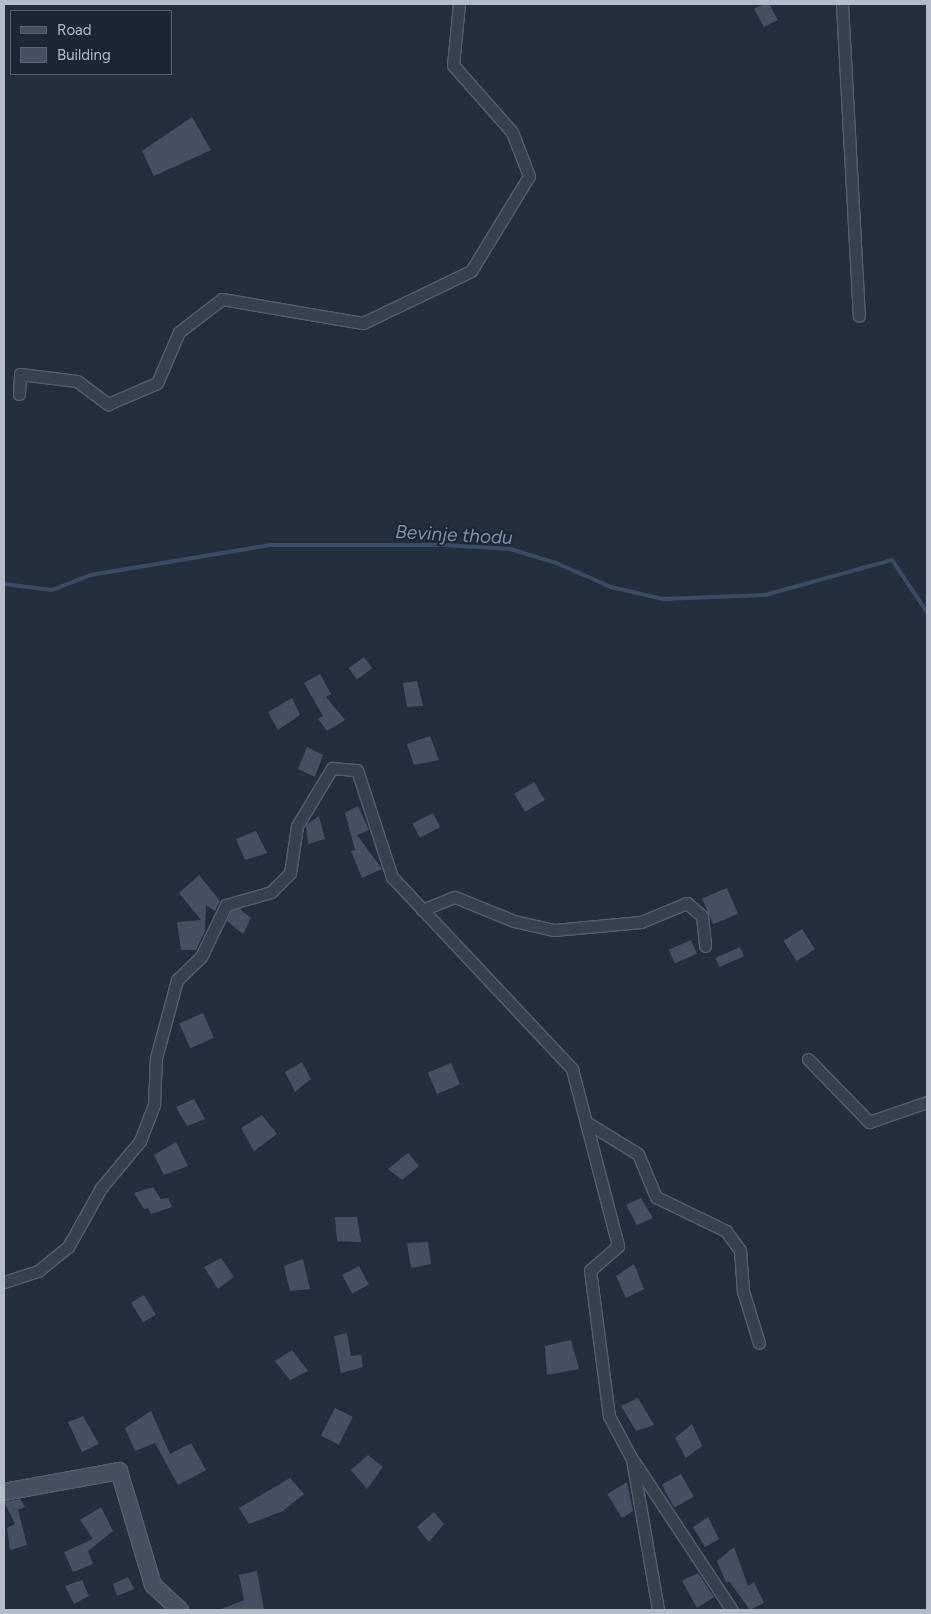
<!DOCTYPE html>
<html>
<head>
<meta charset="utf-8">
<style>
  body { margin:0 }
  #map { position:relative; width:931px; height:1614px; overflow:hidden; background:#242f3e; font-family:Figtree,sans-serif }
  div>[style] { position:absolute }
  [style*='--x'] { left:calc(var(--x)*1px); top:calc(var(--y)*1px); width:calc(var(--w)*1px); rotate:calc(var(--a)*1deg) }
  .stream>* { height:4px; margin:-2px; padding:0 2px; transform-origin:2px; border-radius:2px; background:#394c67 }
  .building>* { inset:0; background:#455162; transform-origin:0 0 }
  .roads { filter:drop-shadow(1px 0 #565f6c) drop-shadow(-1px 0 #565f6c) drop-shadow(0 1px #565f6c) drop-shadow(0 -1px #565f6c) }
  .minor>* { height:11px; margin:-5.5px; padding:0 5.5px; transform-origin:5.5px; border-radius:5.5px; background:#38414e }
  .secondary>* { height:16px; margin:-8px; padding:0 8px; transform-origin:8px; border-radius:8px; background:#465061 }
  span { translate:-50% -50%; white-space:nowrap; text-align:center; line-height:1.15; -webkit-text-stroke:4px #1d2633; paint-order:stroke }
  .water-label { font-size:19px; color:#7c92b1; font-style:italic }
  .frame { position:absolute; inset:0; border:5px solid #b4bcc9; pointer-events:none }
  .legend { position:absolute; left:10px; top:10px; width:162px; height:65px; box-sizing:border-box; background:#1d2633; border:1px solid #59626f; margin:0; padding:6px 9px; list-style:none; font-size:15px; color:#b4bcc9 }
  .legend li { display:flex; align-items:center; gap:10px; height:25px }
  .legend b { width:25px; border:1px solid #59626f }
</style>
</head>
<body>
<div id="map">
  <div class="stream">
    <div style="--x:4;--y:584;--w:48;--a:7.1"></div>
    <div style="--x:52;--y:590;--w:42;--a:-21"></div>
    <div style="--x:91;--y:575;--w:182;--a:-9.5"></div>
    <div style="--x:271;--y:545;--w:173;--a:0"></div>
    <div style="--x:444;--y:545;--w:66;--a:3.5"></div>
    <div style="--x:510;--y:549;--w:48;--a:16.9"></div>
    <div style="--x:556;--y:563;--w:60;--a:23.6"></div>
    <div style="--x:611;--y:587;--w:53;--a:13"></div>
    <div style="--x:663;--y:599;--w:102;--a:-2.2"></div>
    <div style="--x:765;--y:595;--w:132;--a:-15.4"></div>
    <div style="--x:892;--y:560;--w:63;--a:56.1"></div>
  </div>
  <div class="building">
    <div style="clip-path:polygon(764px 4px,769px 4px,778px 20px,764px 27px,754px 9px)"></div>
    <div style="clip-path:polygon(192px 117px,211px 150px,154px 176px,142px 151px)"></div>
    <div style="left:364px;top:657px;width:14px;height:19px;rotate:54deg"></div>
    <div style="clip-path:polygon(320px 674px,331px 694px,326px 697px,345px 720px,327px 731px,318px 719px,323px 716px,304px 683px)"></div>
    <div style="clip-path:polygon(417px 681px,423px 706px,407px 707px,403px 683px)"></div>
    <div style="clip-path:polygon(292px 698px,300px 715px,278px 730px,268px 712px)"></div>
    <div style="clip-path:polygon(430px 736px,439px 760px,414px 765px,407px 744px)"></div>
    <div style="clip-path:polygon(307px 747px,323px 755px,315px 777px,298px 769px)"></div>
    <div style="left:534px;top:782px;width:21px;height:23px;rotate:59deg"></div>
    <div style="clip-path:polygon(358px 806px,369px 830px,357px 835px,382px 869px,362px 878px,351px 851px,355px 850px,345px 813px)"></div>
    <div style="left:433px;top:813px;width:16px;height:23px;rotate:63deg"></div>
    <div style="clip-path:polygon(319px 816px,325px 839px,308px 844px,306px 825px)"></div>
    <div style="clip-path:polygon(256px 831px,267px 853px,245px 860px,236px 839px)"></div>
    <div style="clip-path:polygon(199px 875px,220px 901px,215px 911px,206px 905px,205px 931px,196px 950px,181px 950px,177px 922px,201px 920px,179px 893px)"></div>
    <div style="left:727px;top:888px;width:28px;height:27px;rotate:67deg"></div>
    <div style="clip-path:polygon(240px 909px,251px 918px,243px 934px,227px 921px,231px 911px)"></div>
    <div style="left:802px;top:929px;width:24px;height:22px;rotate:57deg"></div>
    <div style="left:691px;top:940px;width:15px;height:24px;rotate:67deg"></div>
    <div style="left:740px;top:947px;width:10px;height:27px;rotate:66deg"></div>
    <div style="left:203px;top:1013px;width:27px;height:26px;rotate:66deg"></div>
    <div style="clip-path:polygon(302px 1062px,311px 1079px,295px 1092px,285px 1072px)"></div>
    <div style="left:451px;top:1063px;width:23px;height:25px;rotate:67deg"></div>
    <div style="clip-path:polygon(194px 1099px,205px 1119px,187px 1126px,176px 1107px)"></div>
    <div style="clip-path:polygon(262px 1115px,277px 1134px,254px 1151px,241px 1128px)"></div>
    <div style="clip-path:polygon(176px 1142px,188px 1166px,164px 1175px,154px 1155px)"></div>
    <div style="clip-path:polygon(408px 1153px,419px 1166px,402px 1180px,388px 1169px)"></div>
    <div style="clip-path:polygon(153px 1187px,161px 1199px,168px 1198px,172px 1207px,151px 1214px,148px 1208px,144px 1209px,134px 1193px)"></div>
    <div style="clip-path:polygon(641px 1198px,653px 1218px,637px 1225px,626px 1205px)"></div>
    <div style="clip-path:polygon(335px 1217px,357px 1217px,361px 1242px,337px 1241px)"></div>
    <div style="clip-path:polygon(428px 1242px,431px 1264px,411px 1268px,407px 1243px)"></div>
    <div style="clip-path:polygon(221px 1258px,234px 1277px,218px 1289px,204px 1267px)"></div>
    <div style="clip-path:polygon(303px 1259px,310px 1289px,290px 1291px,284px 1266px)"></div>
    <div style="clip-path:polygon(634px 1264px,644px 1289px,626px 1298px,616px 1276px)"></div>
    <div style="left:359px;top:1266px;width:21px;height:19px;rotate:62deg"></div>
    <div style="left:144px;top:1295px;width:23px;height:15px;rotate:59deg"></div>
    <div style="clip-path:polygon(347px 1333px,351px 1356px,361px 1355px,363px 1367px,341px 1373px,334px 1336px)"></div>
    <div style="clip-path:polygon(571px 1340px,579px 1369px,547px 1375px,545px 1346px)"></div>
    <div style="clip-path:polygon(292px 1350px,308px 1371px,290px 1380px,275px 1361px)"></div>
    <div style="clip-path:polygon(638px 1398px,654px 1425px,636px 1431px,621px 1406px)"></div>
    <div style="left:335px;top:1408px;width:20px;height:31px;rotate:27deg"></div>
    <div style="clip-path:polygon(151px 1411px,170px 1454px,191px 1443px,206px 1470px,178px 1485px,155px 1443px,135px 1451px,125px 1428px)"></div>
    <div style="clip-path:polygon(83px 1416px,99px 1444px,82px 1452px,68px 1422px)"></div>
    <div style="clip-path:polygon(692px 1424px,702px 1446px,686px 1458px,675px 1438px)"></div>
    <div style="clip-path:polygon(368px 1455px,383px 1467px,367px 1489px,351px 1470px)"></div>
    <div style="left:681px;top:1474px;width:26px;height:22px;rotate:61deg"></div>
    <div style="clip-path:polygon(290px 1478px,304px 1494px,283px 1511px,249px 1524px,239px 1508px)"></div>
    <div style="clip-path:polygon(627px 1482px,633px 1511px,622px 1518px,607px 1494px)"></div>
    <div style="clip-path:polygon(20px 1499px,25px 1507px,18px 1510px,27px 1545px,10px 1550px,7px 1528px,15px 1524px,4px 1502px)"></div>
    <div style="clip-path:polygon(101px 1507px,113px 1531px,88px 1551px,93px 1564px,73px 1572px,64px 1552px,93px 1539px,80px 1520px)"></div>
    <div style="clip-path:polygon(434px 1512px,444px 1524px,429px 1542px,417px 1527px)"></div>
    <div style="clip-path:polygon(708px 1517px,719px 1539px,705px 1547px,693px 1527px)"></div>
    <div style="clip-path:polygon(734px 1547px,748px 1586px,754px 1582px,764px 1603px,750px 1610px,729px 1581px,726px 1583px,717px 1561px)"></div>
    <div style="clip-path:polygon(257px 1571px,264px 1610px,219px 1610px,244px 1600px,239px 1575px)"></div>
    <div style="clip-path:polygon(698px 1573px,714px 1597px,697px 1608px,682px 1581px)"></div>
    <div style="clip-path:polygon(128px 1577px,134px 1589px,117px 1596px,113px 1584px)"></div>
    <div style="clip-path:polygon(82px 1580px,89px 1596px,74px 1604px,65px 1586px)"></div>
  </div>
  <div class="roads">
    <div class="minor">
      <div style="--x:842;--y:4;--w:312;--a:86.9"></div>
      <div style="--x:19;--y:394;--w:20;--a:-87"></div>
      <div style="--x:20;--y:374;--w:57;--a:7"></div>
      <div style="--x:77;--y:381;--w:39;--a:37"></div>
      <div style="--x:108;--y:404;--w:53;--a:-23.2"></div>
      <div style="--x:157;--y:383;--w:56;--a:-66.7"></div>
      <div style="--x:179;--y:332;--w:54;--a:-37.5"></div>
      <div style="--x:222;--y:299;--w:143;--a:9.7"></div>
      <div style="--x:363;--y:323;--w:120;--a:-25.7"></div>
      <div style="--x:471;--y:271;--w:111;--a:-58.6"></div>
      <div style="--x:529;--y:176;--w:47;--a:-111.1"></div>
      <div style="--x:512;--y:132;--w:89;--a:-131.4"></div>
      <div style="--x:453;--y:65;--w:61;--a:-84.4"></div>
      <div style="--x:422;--y:910;--w:35;--a:-22"></div>
      <div style="--x:455;--y:897;--w:64;--a:22.1"></div>
      <div style="--x:514;--y:921;--w:41;--a:12.7"></div>
      <div style="--x:554;--y:930;--w:87;--a:-5.3"></div>
      <div style="--x:641;--y:922;--w:50;--a:-22.4"></div>
      <div style="--x:687;--y:903;--w:20;--a:41"></div>
      <div style="--x:702;--y:916;--w:30;--a:84"></div>
      <div style="--x:808;--y:1059;--w:88;--a:45.9"></div>
      <div style="--x:869;--y:1122;--w:61;--a:-19"></div>
      <div style="--x:586;--y:1122;--w:61;--a:31.6"></div>
      <div style="--x:638;--y:1154;--w:47;--a:67.3"></div>
      <div style="--x:656;--y:1197;--w:78;--a:25.9"></div>
      <div style="--x:726;--y:1231;--w:24;--a:54"></div>
      <div style="--x:740;--y:1250;--w:41;--a:85.8"></div>
      <div style="--x:743;--y:1291;--w:54;--a:72.9"></div>
      <div style="--x:4;--y:1282;--w:36;--a:-18"></div>
      <div style="--x:38;--y:1271;--w:38;--a:-39"></div>
      <div style="--x:68;--y:1247;--w:68;--a:-60.8"></div>
      <div style="--x:101;--y:1188;--w:61;--a:-50.3"></div>
      <div style="--x:140;--y:1141;--w:40;--a:-69"></div>
      <div style="--x:154;--y:1104;--w:46;--a:-87.5"></div>
      <div style="--x:156;--y:1058;--w:81;--a:-74.9"></div>
      <div style="--x:177;--y:980;--w:33;--a:-44"></div>
      <div style="--x:201;--y:957;--w:58;--a:-64.3"></div>
      <div style="--x:226;--y:905;--w:47;--a:-16.1"></div>
      <div style="--x:271;--y:892;--w:27;--a:-45"></div>
      <div style="--x:290;--y:873;--w:48;--a:-81.5"></div>
      <div style="--x:297;--y:826;--w:68;--a:-58.9"></div>
      <div style="--x:332;--y:768;--w:25;--a:5"></div>
      <div style="--x:357;--y:770;--w:113;--a:71.9"></div>
      <div style="--x:392;--y:877;--w:263;--a:46.8"></div>
      <div style="--x:572;--y:1069;--w:183;--a:75.4"></div>
      <div style="--x:618;--y:1246;--w:37;--a:139"></div>
      <div style="--x:590;--y:1270;--w:147;--a:82.6"></div>
      <div style="--x:609;--y:1416;--w:49;--a:61.9"></div>
      <div style="--x:632;--y:1459;--w:153;--a:80.2"></div>
      <div style="--x:635;--y:1463;--w:176;--a:56.6"></div>
    </div>
    <div class="secondary">
      <div style="--x:4;--y:1492;--w:117;--a:-10.3"></div>
      <div style="--x:119;--y:1471;--w:119;--a:73.4"></div>
      <div style="--x:153;--y:1585;--w:37;--a:43"></div>
    </div>
  </div>
  <div class="water-label">
    <span style="left:454px;top:535px;rotate:3deg">Bevinje thodu</span>
  </div>
  <div class="frame"></div>
  <ul class="legend">
  <li><b style="height:6px;background:#465061"></b>Road</li>
  <li><b style="height:14px;background:#455162"></b>Building</li>
  </ul>
</div>
</body>
</html>
